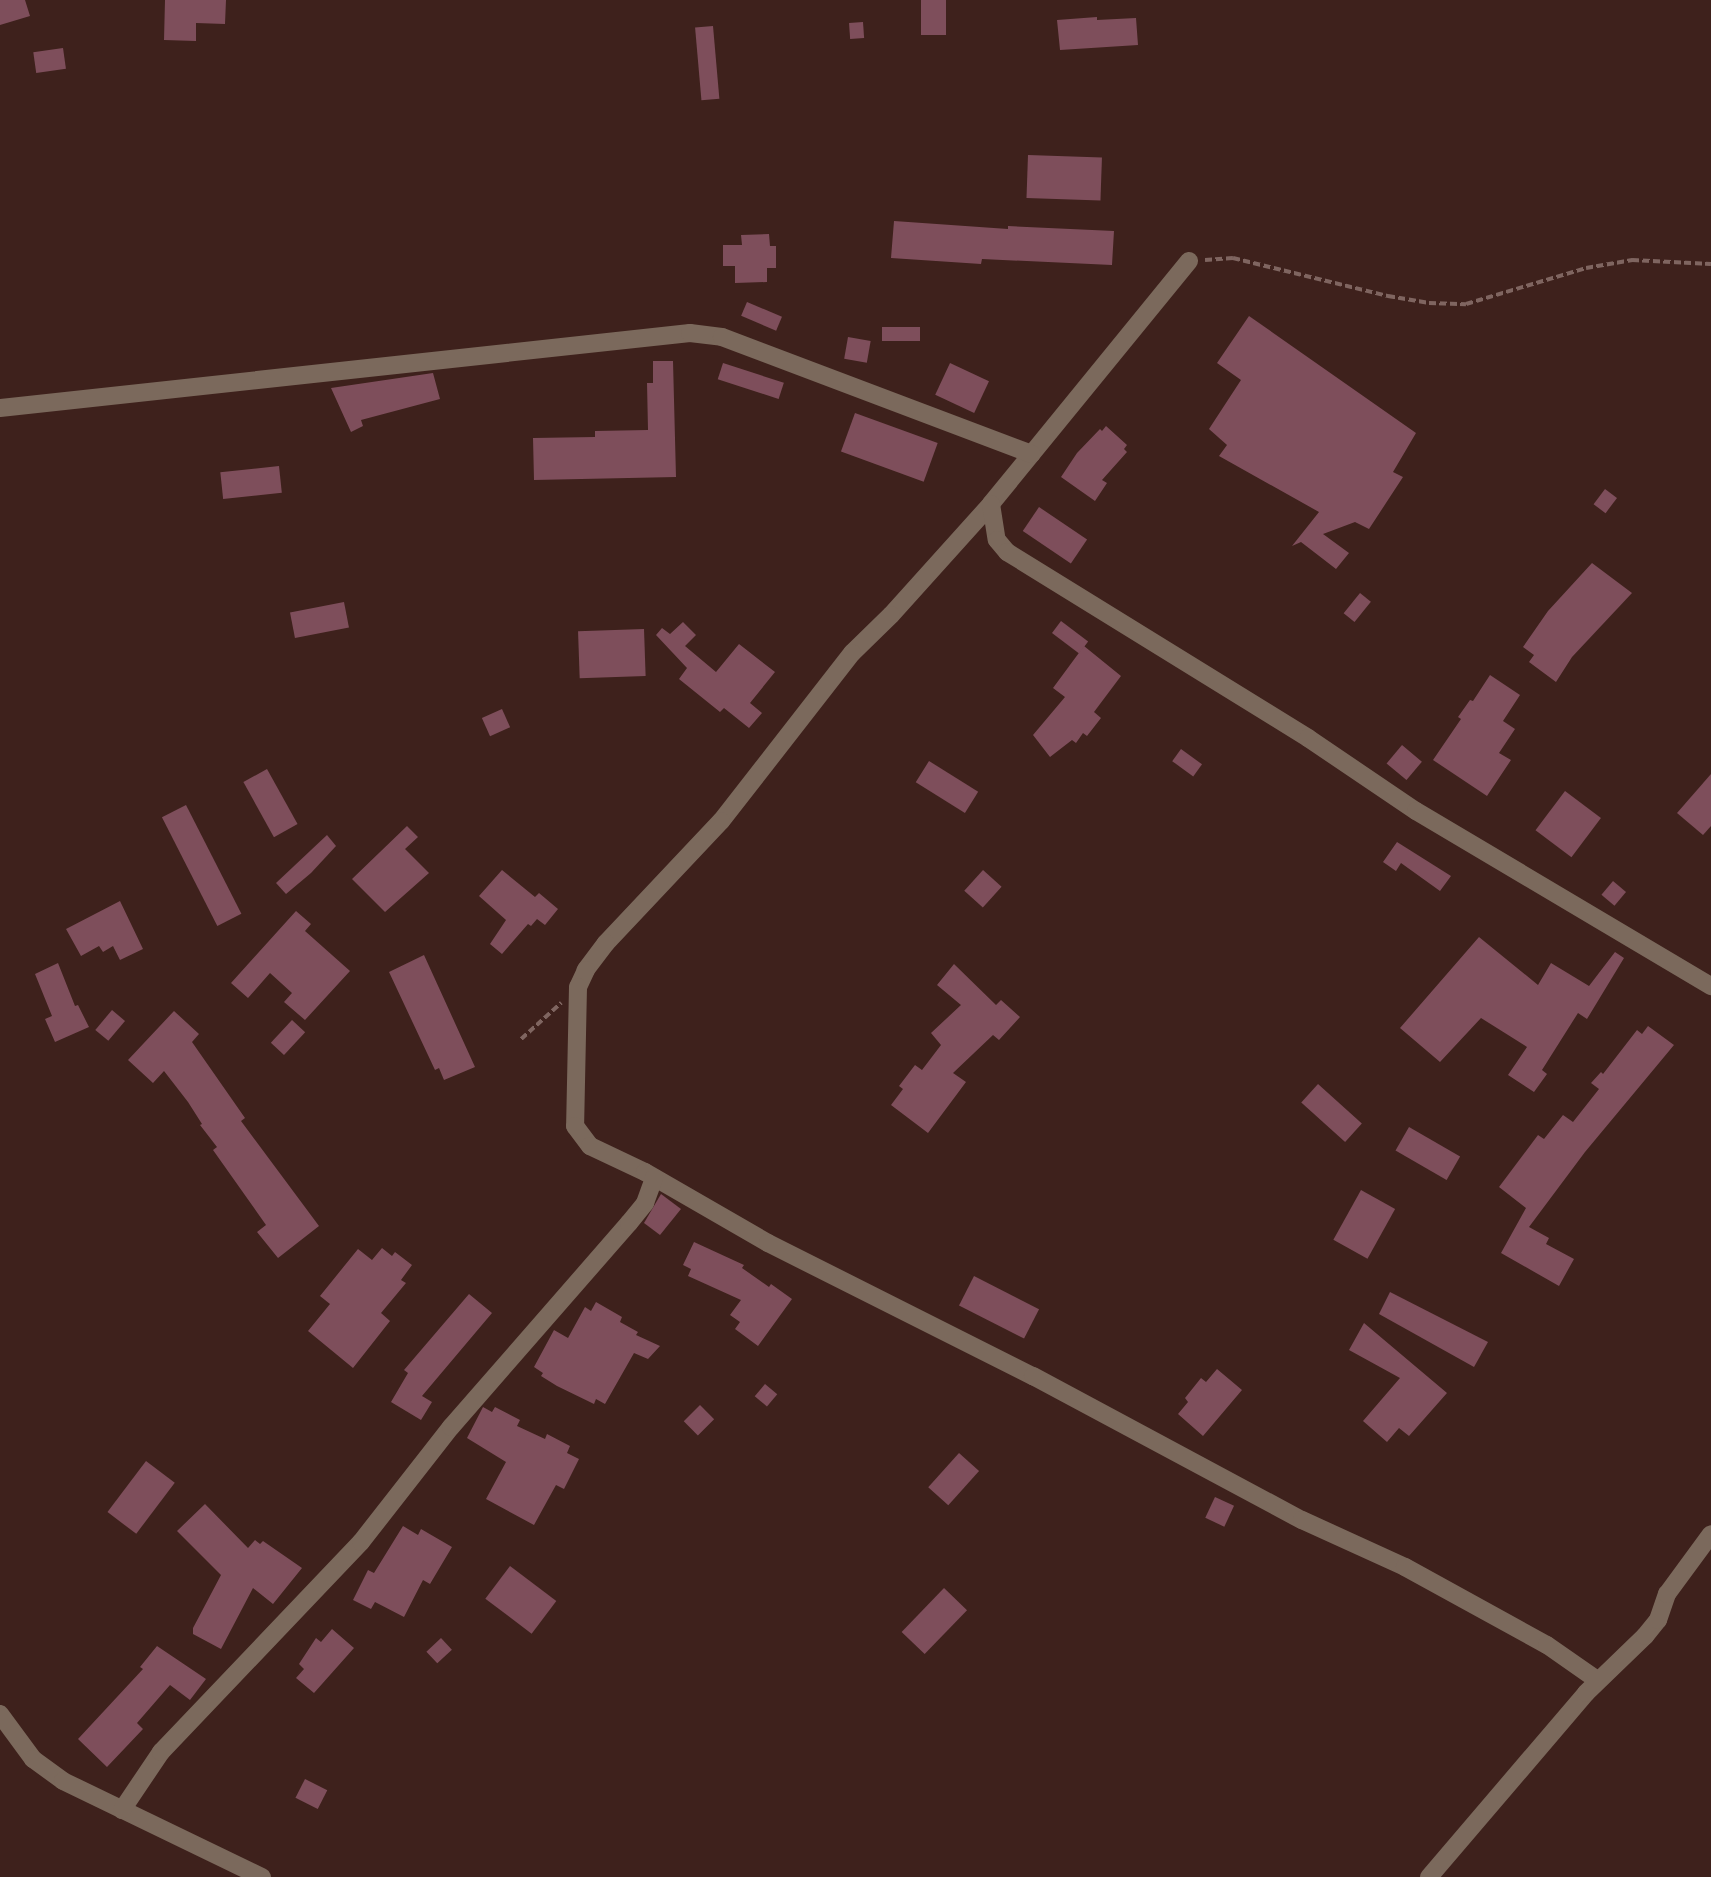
<!DOCTYPE html>
<html>
<head>
<meta charset="utf-8">
<style>
  body { margin:0 }
  #map { position:relative; width:1711px; height:1877px; overflow:hidden; background:#3e211c; font-family:Overpass,sans-serif }
  div>[style] { position:absolute }
  [style*='--x'] { left:calc(var(--x)*1px); top:calc(var(--y)*1px); width:calc(var(--w)*1px); rotate:calc(var(--a)*1deg) }
  .building>* { inset:0; background:#7e4e5b; transform-origin:0 0 }
  .path>* { height:3.5px; margin-top:-1.75px; transform-origin:0; background:repeating-linear-gradient(90deg,#7f6560 0 7px,transparent 0 10.5px) }
  .minor>* { height:18px; margin:-9px; padding:0 9px; transform-origin:9px; border-radius:9px; background:#7b695c }
  span { translate:-50% -50%; white-space:nowrap; text-align:center; line-height:1.15; -webkit-text-stroke:6px #1c0e0c; paint-order:stroke }
</style>
</head>
<body>
<div id="map">
  <div class="building">
    <div style="clip-path:polygon(0 0,25px 0,30px 16px,0 25px)"></div>
    <div style="clip-path:polygon(165px 0,226px 0,225px 24px,196px 23px,196px 41px,164px 40px)"></div>
    <div style="left:921px;top:0;width:25px;height:35px"></div>
    <div style="clip-path:polygon(1097px 17px,1097px 20px,1136px 18px,1138px 45px,1060px 50px,1057px 20px)"></div>
    <div style="left:863px;top:22px;width:16px;height:14px;rotate:86deg"></div>
    <div style="left:713px;top:26px;width:73px;height:18px;rotate:85deg"></div>
    <div style="left:63px;top:48px;width:21px;height:30px;rotate:82deg"></div>
    <div style="left:1028px;top:155px;width:74px;height:43px;rotate:2deg"></div>
    <div style="clip-path:polygon(894px 221px,1008px 229px,1008px 226px,1114px 231px,1112px 265px,982px 259px,981px 264px,891px 258px)"></div>
    <div style="clip-path:polygon(769px 234px,770px 246px,776px 246px,776px 268px,767px 268px,767px 282px,735px 283px,735px 266px,723px 266px,723px 245px,742px 245px,741px 235px)"></div>
    <div style="left:747px;top:302px;width:38px;height:15px;rotate:23deg"></div>
    <div style="clip-path:polygon(1249px 316px,1416px 433px,1393px 472px,1403px 477px,1369px 529px,1355px 522px,1323px 534px,1349px 553px,1336px 569px,1301px 542px,1292px 546px,1319px 512px,1219px 456px,1227px 445px,1209px 429px,1241px 380px,1217px 363px)"></div>
    <div style="left:882px;top:327px;width:38px;height:14px"></div>
    <div style="left:848px;top:337px;width:23px;height:22px;rotate:10deg"></div>
    <div style="clip-path:polygon(653px 361px,673px 361px,676px 477px,534px 480px,533px 438px,595px 437px,595px 431px,648px 430px,647px 383px,653px 383px)"></div>
    <div style="left:723px;top:363px;width:64px;height:17px;rotate:18deg"></div>
    <div style="left:950px;top:363px;width:43px;height:35px;rotate:25deg"></div>
    <div style="clip-path:polygon(433px 373px,440px 399px,361px 420px,363px 426px,351px 432px,331px 388px)"></div>
    <div style="left:855px;top:413px;width:88px;height:41px;rotate:20deg"></div>
    <div style="clip-path:polygon(1106px 426px,1127px 445px,1124px 449px,1127px 452px,1102px 480px,1107px 483px,1095px 501px,1061px 477px,1077px 453px,1100px 429px,1102px 431px)"></div>
    <div style="left:279px;top:466px;width:27px;height:59px;rotate:84deg"></div>
    <div style="left:1605px;top:489px;width:15px;height:19px;rotate:37deg"></div>
    <div style="left:1039px;top:507px;width:58px;height:29px;rotate:34deg"></div>
    <div style="clip-path:polygon(1592px 563px,1632px 593px,1572px 657px,1556px 682px,1529px 662px,1534px 655px,1523px 647px,1548px 611px)"></div>
    <div style="left:1360px;top:593px;width:14px;height:26px;rotate:39deg"></div>
    <div style="left:344px;top:602px;width:26px;height:55px;rotate:79deg"></div>
    <div style="left:1061px;top:621px;width:34px;height:15px;rotate:37deg"></div>
    <div style="clip-path:polygon(683px 622px,696px 635px,685px 646px,716px 672px,739px 644px,775px 672px,750px 703px,762px 713px,749px 728px,724px 708px,720px 712px,679px 679px,687px 668px,656px 635px,662px 628px,670px 634px)"></div>
    <div style="left:644px;top:629px;width:47px;height:66px;rotate:88deg"></div>
    <div style="clip-path:polygon(1084px 646px,1121px 676px,1094px 712px,1101px 718px,1087px 736px,1083px 733px,1076px 743px,1072px 740px,1050px 757px,1033px 735px,1065px 697px,1053px 688px)"></div>
    <div style="clip-path:polygon(1490px 675px,1520px 695px,1503px 721px,1515px 729px,1499px 753px,1511px 760px,1487px 796px,1433px 760px,1461px 719px,1458px 717px,1470px 700px,1473px 701px)"></div>
    <div style="left:502px;top:709px;width:20px;height:22px;rotate:66deg"></div>
    <div style="left:1402px;top:745px;width:26px;height:24px;rotate:40deg"></div>
    <div style="left:1181px;top:749px;width:26px;height:15px;rotate:36deg"></div>
    <div style="left:929px;top:761px;width:58px;height:25px;rotate:32deg"></div>
    <div style="left:267px;top:769px;width:63px;height:27px;rotate:61deg"></div>
    <div style="clip-path:polygon(1711px 774px,1711px 826px,1703px 835px,1677px 813px)"></div>
    <div style="left:1565px;top:791px;width:45px;height:49px;rotate:37deg"></div>
    <div style="left:186px;top:805px;width:122px;height:27px;rotate:63deg"></div>
    <div style="clip-path:polygon(407px 826px,418px 837px,405px 849px,429px 873px,385px 912px,352px 879px)"></div>
    <div style="clip-path:polygon(327px 835px,336px 846px,311px 873px,286px 894px,276px 883px)"></div>
    <div style="clip-path:polygon(1397px 842px,1451px 876px,1440px 891px,1401px 863px,1396px 871px,1383px 862px)"></div>
    <div style="clip-path:polygon(502px 870px,535px 897px,539px 893px,558px 909px,545px 925px,537px 919px,531px 926px,528px 924px,502px 954px,490px 944px,506px 920px,479px 896px)"></div>
    <div style="left:983px;top:870px;width:25px;height:28px;rotate:42deg"></div>
    <div style="left:1613px;top:881px;width:17px;height:18px;rotate:40deg"></div>
    <div style="clip-path:polygon(120px 901px,143px 949px,120px 960px,113px 946px,103px 952px,99px 946px,81px 956px,66px 929px)"></div>
    <div style="clip-path:polygon(296px 911px,311px 924px,305px 931px,350px 971px,305px 1020px,284px 1002px,292px 993px,270px 973px,248px 998px,231px 983px)"></div>
    <div style="clip-path:polygon(1479px 937px,1538px 985px,1551px 963px,1589px 986px,1615px 952px,1624px 958px,1587px 1019px,1578px 1013px,1542px 1070px,1547px 1074px,1534px 1092px,1508px 1075px,1527px 1047px,1481px 1018px,1440px 1062px,1400px 1028px)"></div>
    <div style="clip-path:polygon(424px 955px,475px 1067px,444px 1080px,439px 1068px,435px 1070px,389px 972px)"></div>
    <div style="clip-path:polygon(58px 963px,75px 1006px,78px 1005px,89px 1027px,55px 1042px,45px 1019px,52px 1016px,35px 974px)"></div>
    <div style="clip-path:polygon(954px 964px,996px 1005px,1001px 1000px,1020px 1017px,999px 1040px,993px 1035px,953px 1073px,966px 1082px,928px 1133px,891px 1105px,903px 1089px,899px 1086px,915px 1065px,922px 1070px,941px 1045px,931px 1033px,961px 1005px,937px 985px)"></div>
    <div style="left:112px;top:1010px;width:17px;height:26px;rotate:40deg"></div>
    <div style="clip-path:polygon(174px 1011px,199px 1034px,192px 1042px,245px 1118px,241px 1121px,319px 1226px,278px 1258px,257px 1232px,266px 1225px,213px 1150px,217px 1147px,200px 1125px,202px 1124px,188px 1102px,164px 1071px,153px 1083px,128px 1060px)"></div>
    <div style="left:292px;top:1020px;width:18px;height:31px;rotate:43deg"></div>
    <div style="clip-path:polygon(1648px 1026px,1674px 1045px,1585px 1152px,1529px 1227px,1549px 1238px,1546px 1244px,1574px 1259px,1559px 1286px,1501px 1253px,1526px 1208px,1499px 1187px,1538px 1135px,1544px 1139px,1563px 1115px,1573px 1122px,1599px 1089px,1591px 1083px,1601px 1072px,1603px 1074px,1637px 1030px,1642px 1034px)"></div>
    <div style="left:1318px;top:1084px;width:59px;height:25px;rotate:42deg"></div>
    <div style="left:1409px;top:1127px;width:59px;height:27px;rotate:30deg"></div>
    <div style="left:1361px;top:1190px;width:39px;height:57px;rotate:29deg"></div>
    <div style="clip-path:polygon(661px 1194px,681px 1209px,660px 1235px,644px 1223px)"></div>
    <div style="clip-path:polygon(694px 1242px,744px 1265px,742px 1268px,769px 1287px,771px 1284px,792px 1299px,758px 1346px,735px 1329px,740px 1322px,730px 1315px,741px 1300px,688px 1276px,691px 1269px,683px 1265px)"></div>
    <div style="clip-path:polygon(382px 1248px,392px 1256px,395px 1252px,412px 1265px,401px 1280px,406px 1283px,381px 1313px,390px 1321px,353px 1368px,308px 1331px,330px 1304px,320px 1296px,358px 1249px,372px 1260px)"></div>
    <div style="left:974px;top:1276px;width:73px;height:33px;rotate:27deg"></div>
    <div style="clip-path:polygon(1390px 1292px,1488px 1342px,1474px 1367px,1379px 1314px)"></div>
    <div style="clip-path:polygon(469px 1294px,492px 1313px,422px 1396px,432px 1402px,421px 1420px,391px 1402px,408px 1373px,404px 1370px)"></div>
    <div style="clip-path:polygon(596px 1302px,622px 1317px,620px 1322px,638px 1332px,636px 1335px,660px 1346px,648px 1359px,634px 1353px,605px 1404px,596px 1399px,594px 1404px,557px 1386px,541px 1376px,543px 1373px,534px 1367px,554px 1330px,568px 1338px,585px 1307px,591px 1311px)"></div>
    <div style="clip-path:polygon(1364px 1323px,1447px 1393px,1409px 1436px,1399px 1428px,1387px 1442px,1363px 1421px,1400px 1378px,1349px 1350px)"></div>
    <div style="clip-path:polygon(1217px 1369px,1242px 1390px,1203px 1436px,1178px 1414px,1188px 1402px,1185px 1398px,1201px 1378px,1206px 1382px)"></div>
    <div style="left:765px;top:1384px;width:16px;height:16px;rotate:40deg"></div>
    <div style="left:700px;top:1405px;width:20px;height:23px;rotate:45deg"></div>
    <div style="clip-path:polygon(483px 1407px,492px 1412px,495px 1407px,520px 1420px,517px 1426px,545px 1439px,547px 1434px,570px 1446px,567px 1453px,579px 1459px,564px 1489px,556px 1485px,534px 1525px,486px 1499px,506px 1462px,467px 1438px)"></div>
    <div style="left:959px;top:1453px;width:27px;height:46px;rotate:42deg"></div>
    <div style="left:146px;top:1461px;width:36px;height:64px;rotate:37deg"></div>
    <div style="left:1215px;top:1497px;width:21px;height:23px;rotate:25deg"></div>
    <div style="clip-path:polygon(205px 1504px,248px 1548px,255px 1540px,260px 1544px,263px 1541px,302px 1568px,273px 1604px,253px 1588px,221px 1649px,193px 1634px,193px 1628px,221px 1575px,177px 1531px)"></div>
    <div style="clip-path:polygon(403px 1526px,418px 1535px,421px 1529px,452px 1547px,430px 1584px,423px 1580px,404px 1617px,375px 1602px,371px 1609px,353px 1600px,368px 1570px,374px 1573px)"></div>
    <div style="left:510px;top:1566px;width:58px;height:41px;rotate:37deg"></div>
    <div style="left:944px;top:1588px;width:32px;height:61px;rotate:44deg"></div>
    <div style="clip-path:polygon(332px 1629px,354px 1648px,314px 1693px,296px 1678px,304px 1669px,299px 1664px,316px 1638px,321px 1642px)"></div>
    <div style="left:441px;top:1638px;width:16px;height:20px;rotate:47deg"></div>
    <div style="clip-path:polygon(157px 1646px,206px 1679px,190px 1700px,170px 1685px,137px 1723px,143px 1729px,107px 1767px,78px 1739px,143px 1669px,140px 1667px)"></div>
    <div style="left:305px;top:1779px;width:25px;height:21px;rotate:27deg"></div>
  </div>
  <div class="path">
    <div style="--x:1205;--y:260;--w:28;--a:-4"></div>
    <div style="--x:1233;--y:258;--w:160;--a:13.8"></div>
    <div style="--x:1388;--y:296;--w:42;--a:9.7"></div>
    <div style="--x:1429;--y:303;--w:37;--a:2"></div>
    <div style="--x:1466;--y:304;--w:125;--a:-16.7"></div>
    <div style="--x:1586;--y:268;--w:47;--a:-9.9"></div>
    <div style="--x:1632;--y:260;--w:79;--a:2.9"></div>
    <div style="--x:521;--y:1039;--w:54;--a:-42"></div>
  </div>
  <div class="minor">
    <div style="--x:1189;--y:261;--w:313;--a:129.2"></div>
    <div style="--x:991;--y:504;--w:149;--a:132"></div>
    <div style="--x:891;--y:615;--w:54;--a:135.7"></div>
    <div style="--x:852;--y:653;--w:213;--a:127.9"></div>
    <div style="--x:721;--y:821;--w:168;--a:133.3"></div>
    <div style="--x:606;--y:943;--w:34;--a:127"></div>
    <div style="--x:586;--y:970;--w:19;--a:115"></div>
    <div style="--x:578;--y:987;--w:139;--a:91.2"></div>
    <div style="--x:575;--y:1126;--w:25;--a:53"></div>
    <div style="--x:590;--y:1146;--w:61;--a:25.3"></div>
    <div style="--x:645;--y:1172;--w:142;--a:30"></div>
    <div style="--x:768;--y:1243;--w:297;--a:26.7"></div>
    <div style="--x:1033;--y:1376;--w:305;--a:28.2"></div>
    <div style="--x:1302;--y:1520;--w:113;--a:24.5"></div>
    <div style="--x:1405;--y:1567;--w:162;--a:28.8"></div>
    <div style="--x:1547;--y:1645;--w:61;--a:35"></div>
    <div style="--x:0;--y:408;--w:694;--a:-6.2"></div>
    <div style="--x:690;--y:333;--w:32;--a:7"></div>
    <div style="--x:722;--y:337;--w:331;--a:20.7"></div>
    <div style="--x:991;--y:504;--w:36;--a:81"></div>
    <div style="--x:997;--y:540;--w:16;--a:50"></div>
    <div style="--x:1007;--y:552;--w:354;--a:31.7"></div>
    <div style="--x:1308;--y:738;--w:130;--a:34.1"></div>
    <div style="--x:1416;--y:811;--w:343;--a:30.7"></div>
    <div style="--x:0;--y:1714;--w:56;--a:53.7"></div>
    <div style="--x:33;--y:1759;--w:37;--a:36"></div>
    <div style="--x:63;--y:1781;--w:221;--a:25.8"></div>
    <div style="--x:122;--y:1810;--w:70;--a:-56.1"></div>
    <div style="--x:161;--y:1752;--w:290;--a:-46.4"></div>
    <div style="--x:361;--y:1542;--w:146;--a:-52"></div>
    <div style="--x:451;--y:1427;--w:271;--a:-48.9"></div>
    <div style="--x:629;--y:1223;--w:26;--a:-51"></div>
    <div style="--x:645;--y:1203;--w:27;--a:-70"></div>
    <div style="--x:1429;--y:1877;--w:242;--a:-49.5"></div>
    <div style="--x:1586;--y:1693;--w:82;--a:-44"></div>
    <div style="--x:1645;--y:1636;--w:21;--a:-51"></div>
    <div style="--x:1658;--y:1620;--w:28;--a:-71"></div>
    <div style="--x:1667;--y:1594;--w:74;--a:-53.7"></div>
  </div>
</div>
</body>
</html>
